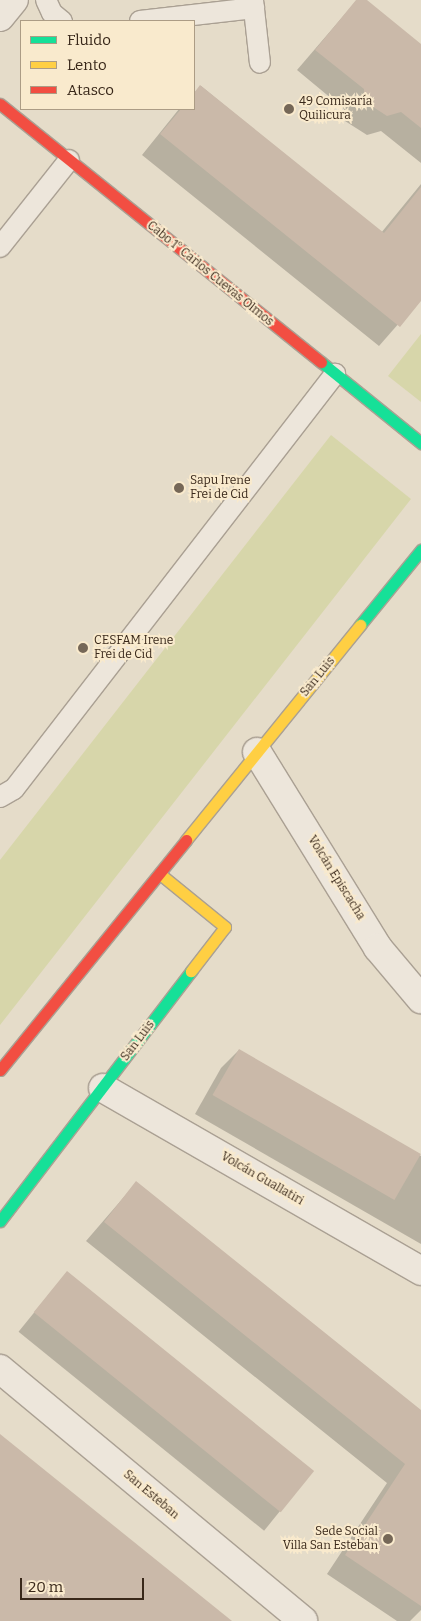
<!DOCTYPE html>
<html>
<head>
<meta charset="utf-8">
<style>
  body { margin:0 }
  #map { position:relative; width:421px; height:1621px; overflow:hidden; background:#e5dcc9; font-family:Bitter,serif }
  div>[style] { position:absolute }
  [style*='--x'] { left:calc(var(--x)*1px); top:calc(var(--y)*1px); width:calc(var(--w)*1px); rotate:calc(var(--a)*1deg) }
  .green>* { inset:0; background:#d7d6aa }
  .shadow>* { inset:0; background:#0003; transform-origin:0 0 }
  .building>* { inset:0; background:#cab9a9; transform-origin:0 0 }
  .roads { filter:drop-shadow(1px 0 #aaa093) drop-shadow(-1px 0 #aaa093) drop-shadow(0 1px #aaa093) drop-shadow(0 -1px #aaa093) }
  .lane>* { height:20px; margin:-10px; padding:0 10px; transform-origin:10px; border-radius:10px; background:#ede6db }
  .street>* { height:28px; margin:-14px; padding:0 14px; transform-origin:14px; border-radius:14px; background:#ede6db }
  .fast>* { height:11px; margin:-5.5px; padding:0 5.5px; transform-origin:5.5px; border-radius:5.5px; background:#16e098 }
  .slow>* { height:11px; margin:-5.5px; padding:0 5.5px; transform-origin:5.5px; border-radius:5.5px; background:#ffcf43 }
  .jam>* { height:11px; margin:-5.5px; padding:0 5.5px; transform-origin:5.5px; border-radius:5.5px; background:#f24e42 }
  .dots>* { width:14px; height:14px; translate:-50% -50%; box-sizing:border-box; border:2px solid #f9eacd; border-radius:50% }
  span { translate:-50% -50%; white-space:nowrap; text-align:center; line-height:1.15; -webkit-text-stroke:4px #f9eacd; paint-order:stroke }
  .poi-label { font-size:12px; color:#39281a }
  .left { translate:0 -50%; text-align:left }
  .right { translate:-100% -50%; text-align:right }
  .street-label { font-size:12px; color:#39281a }
  .legend { position:absolute; left:20px; top:20px; width:175px; height:90px; box-sizing:border-box; background:#f9eacd; border:1px solid #ac9c85; margin:0; padding:6px 9px; list-style:none; font-size:15px; color:#39281a }
  .legend li { display:flex; align-items:center; gap:10px; height:25px }
  .legend b { width:25px; border:1px solid #ac9c85 }
  .scale { position:absolute; left:20px; top:1578px; width:124px; height:22px; box-sizing:border-box; border:2px solid #39281a; border-top:0; padding-left:6px; font-size:15px; line-height:18px; white-space:nowrap; color:#39281a; -webkit-text-stroke:4px #f9eacd; paint-order:stroke }
</style>
</head>
<body>
<div id="map">
  <div class="green">
    <div style="clip-path:polygon(421px 334px,421px 402px,388px 376px)"></div>
    <div style="clip-path:polygon(331px 435px,411px 499px,0 1025px,0 860px)"></div>
  </div>
  <div class="shadow">
    <div style="clip-path:polygon(357px 0,365px 0,421px 46px,421px 163px,381px 131px,367px 135px,345px 121px,344px 109px,297px 70px)"></div>
    <div style="clip-path:polygon(201px 86px,381px 233px,421px 184px,421px 298px,379px 346px,142px 155px,179px 109px,194px 109px,194px 93px)"></div>
    <div style="clip-path:polygon(239px 1050px,421px 1156px,421px 1244px,195px 1114px,221px 1068px)"></div>
    <div style="clip-path:polygon(136px 1183px,421px 1412px,421px 1610px,410px 1621px,397px 1621px,327px 1574px,387px 1483px,86px 1241px)"></div>
    <div style="left:67px;top:1272px;width:316px;height:77px;rotate:39deg"></div>
  </div>
  <div class="building">
    <div style="clip-path:polygon(356px 0,367px 0,421px 44px,421px 128px,401px 112px,387px 116px,364px 101px,364px 89px,315px 50px)"></div>
    <div style="clip-path:polygon(200px 85px,384px 233px,421px 187px,421px 301px,400px 327px,160px 134px,181px 109px,194px 109px,194px 93px)"></div>
    <div style="left:239px;top:1049px;width:210px;height:53px;rotate:30deg"></div>
    <div style="clip-path:polygon(136px 1181px,421px 1410px,421px 1606px,345px 1555px,405px 1464px,104px 1222px)"></div>
    <div style="left:67px;top:1271px;width:318px;height:53px;rotate:39deg"></div>
    <div style="clip-path:polygon(0 1434px,232px 1621px,0 1621px)"></div>
  </div>
  <div class="roads">
    <div class="lane">
      <div style="--x:46;--y:0;--w:14;--a:65"></div>
      <div style="--x:52;--y:13;--w:13;--a:39"></div>
      <div style="--x:253;--y:0;--w:63;--a:83.7"></div>
      <div style="--x:140;--y:21;--w:115;--a:-6.5"></div>
      <div style="--x:0;--y:247;--w:111;--a:-51.6"></div>
      <div style="--x:0;--y:797;--w:16;--a:-30"></div>
      <div style="--x:14;--y:789;--w:525;--a:-52.28"></div>
    </div>
    <div class="street">
      <div style="--x:0;--y:17;--w:22;--a:-51"></div>
      <div style="--x:257;--y:752;--w:230;--a:58.3"></div>
      <div style="--x:378;--y:948;--w:67;--a:49.9"></div>
      <div style="--x:103;--y:1088;--w:367;--a:29.9"></div>
      <div style="--x:0;--y:1369;--w:394;--a:39.7"></div>
    </div>
    <div class="fast">
      <div style="--x:321;--y:362;--w:129;--a:39"></div>
      <div style="--x:360;--y:625;--w:97;--a:-50.9"></div>
      <div style="--x:0;--y:1221;--w:315;--a:-52.6"></div>
    </div>
    <div class="slow">
      <div style="--x:186;--y:840;--w:277;--a:-51"></div>
      <div style="--x:160;--y:874;--w:84;--a:39.2"></div>
      <div style="--x:225;--y:927;--w:56;--a:127.7"></div>
    </div>
    <div class="jam">
      <div style="--x:0;--y:104;--w:412;--a:38.8"></div>
      <div style="--x:0;--y:1070;--w:296;--a:-51"></div>
    </div>
  </div>
  <div class="dots">
    <div style="left:289px;top:109px;background:#756757"></div>
    <div style="left:179px;top:488px;background:#756757"></div>
    <div style="left:83px;top:648px;background:#756757"></div>
    <div style="left:388px;top:1539px;background:#756757"></div>
  </div>
  <div class="poi-label">
    <span class="left" style="left:299px;top:109px">49 Comisaría<br>Quilicura</span>
    <span class="left" style="left:190px;top:488px">Sapu Irene<br>Frei de Cid</span>
    <span class="left" style="left:94px;top:648px">CESFAM Irene<br>Frei de Cid</span>
    <span class="right" style="left:378px;top:1539px">Sede Social<br>Villa San Esteban</span>
  </div>
  <div class="street-label">
    <span style="left:210px;top:274px;rotate:39deg">Cabo 1° Carlos Cuevas Olmos</span>
    <span style="left:318px;top:677px;rotate:-51deg">San Luis</span>
    <span style="left:336px;top:878px;rotate:58deg">Volcán Episcacha</span>
    <span style="left:138px;top:1041px;rotate:-53deg">San Luis</span>
    <span style="left:262px;top:1179px;rotate:30deg">Volcán Guallatiri</span>
    <span style="left:151px;top:1495px;rotate:40deg">San Esteban</span>
  </div>
  <ul class="legend">
  <li><b style="height:6px;background:#16e098"></b>Fluido</li>
  <li><b style="height:6px;background:#ffcf43"></b>Lento</li>
  <li><b style="height:6px;background:#f24e42"></b>Atasco</li>
  </ul>
  <div class="scale">20 m</div>
</div>
</body>
</html>
